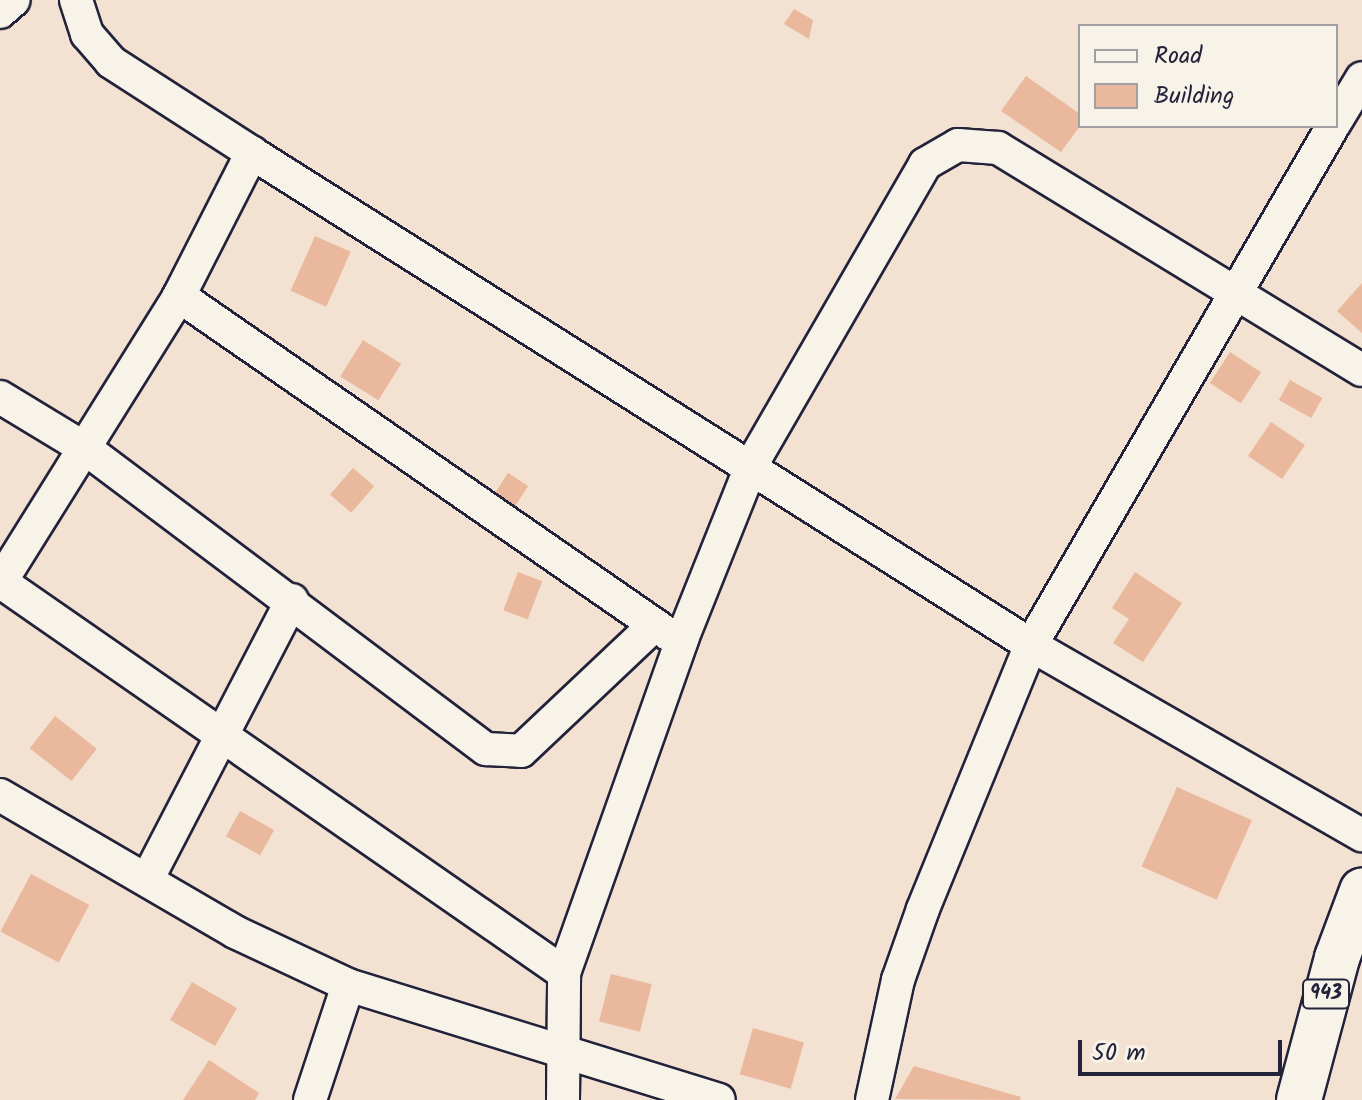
<!DOCTYPE html>
<html>
<head>
<meta charset="utf-8">
<style>
  body { margin:0 }
  #map { position:relative; width:1362px; height:1100px; overflow:hidden; background:#f3e1d1; font-family:Kalam,sans-serif }
  div>[style] { position:absolute }
  [style*='--x'] { left:calc(var(--x)*1px); top:calc(var(--y)*1px); width:calc(var(--w)*1px); rotate:calc(var(--a)*1deg) }
  .building>* { inset:0; background:#eab89c; transform-origin:0 0 }
  .roads { filter:drop-shadow(2px 0 #22223b) drop-shadow(-2px 0 #22223b) drop-shadow(0 2px #22223b) drop-shadow(0 -2px #22223b) }
  .street>* { height:32px; margin:-16px; padding:0 16px; transform-origin:16px; border-radius:16px; background:#f7f3e8 }
  .highway>* { height:44px; margin:-22px; padding:0 22px; transform-origin:22px; border-radius:22px; background:#f7f3e8 }
  span { translate:-50% -50%; white-space:nowrap; text-align:center; line-height:1.15; -webkit-text-stroke:6px #f7f3e8; paint-order:stroke }
  .shield-label span { padding:2px 6px; background:#f7f3e8; border:2px solid; border-radius:6px; -webkit-text-stroke-width:0 }
  .shield-label { font-size:20px; color:#22223b; font-weight:700 }
  .legend { position:absolute; left:1078px; top:24px; width:260px; height:104px; box-sizing:border-box; background:#f7f3e8; border:2px solid #a29fa3; margin:0; padding:10px 14px; list-style:none; font-size:24px; color:#22223b }
  .legend li { display:flex; align-items:center; gap:16px; height:40px }
  .legend b { width:40px; border:2px solid #a29fa3 }
  .scale { position:absolute; left:1078px; top:1040px; width:204px; height:36px; box-sizing:border-box; border:4px solid #22223b; border-top:0; padding-left:10px; font-size:24px; line-height:28px; white-space:nowrap; color:#22223b; -webkit-text-stroke:6px #f7f3e8; paint-order:stroke }
</style>
</head>
<body>
<div id="map">
  <div class="building">
    <div style="clip-path:polygon(794px 9px,813px 20px,809px 39px,784px 24px)"></div>
    <div style="clip-path:polygon(1026px 76px,1080px 114px,1080px 126px,1061px 152px,1001px 111px)"></div>
    <div style="left:315px;top:236px;width:39px;height:60px;rotate:24deg"></div>
    <div style="clip-path:polygon(1362px 283px,1362px 333px,1337px 311px)"></div>
    <div style="left:363px;top:340px;width:45px;height:43px;rotate:32deg"></div>
    <div style="left:1230px;top:352px;width:37px;height:37px;rotate:33deg"></div>
    <div style="left:1290px;top:380px;width:37px;height:23px;rotate:29deg"></div>
    <div style="left:1271px;top:422px;width:41px;height:41px;rotate:34deg"></div>
    <div style="left:353px;top:468px;width:28px;height:35px;rotate:41deg"></div>
    <div style="left:508px;top:473px;width:24px;height:33px;rotate:33deg"></div>
    <div style="left:518px;top:572px;width:26px;height:41px;rotate:21deg"></div>
    <div style="clip-path:polygon(1135px 572px,1182px 603px,1143px 662px,1113px 643px,1129px 619px,1112px 608px)"></div>
    <div style="left:55px;top:716px;width:53px;height:41px;rotate:38deg"></div>
    <div style="left:1177px;top:787px;width:82px;height:87px;rotate:24deg"></div>
    <div style="left:240px;top:811px;width:39px;height:29px;rotate:29deg"></div>
    <div style="left:31px;top:874px;width:66px;height:65px;rotate:28deg"></div>
    <div style="left:611px;top:974px;width:42px;height:49px;rotate:14deg"></div>
    <div style="left:192px;top:982px;width:52px;height:44px;rotate:30deg"></div>
    <div style="left:753px;top:1028px;width:53px;height:48px;rotate:16deg"></div>
    <div style="clip-path:polygon(209px 1060px,259px 1093px,255px 1100px,183px 1100px)"></div>
    <div style="clip-path:polygon(914px 1066px,1021px 1097px,1020px 1100px,895px 1099px)"></div>
  </div>
  <div class="roads">
    <div class="street">
      <div style="--x:76;--y:0;--w:36;--a:72"></div>
      <div style="--x:87;--y:34;--w:37;--a:49"></div>
      <div style="--x:111;--y:62;--w:168;--a:32.8"></div>
      <div style="--x:0;--y:12;--w:18;--a:-41"></div>
      <div style="--x:1336;--y:121;--w:50;--a:-58.8"></div>
      <div style="--x:179;--y:296;--w:594;--a:34.65"></div>
      <div style="--x:0;--y:397;--w:100;--a:31.2"></div>
      <div style="--x:86;--y:449;--w:500;--a:36.9"></div>
      <div style="--x:486;--y:749;--w:35;--a:3"></div>
      <div style="--x:521;--y:751;--w:179;--a:-43.4"></div>
      <div style="--x:1;--y:582;--w:685;--a:34.78"></div>
      <div style="--x:0;--y:583;--w:338;--a:-58"></div>
      <div style="--x:179;--y:296;--w:161;--a:-63"></div>
      <div style="--x:252;--y:153;--w:921;--a:32.28"></div>
      <div style="--x:1031;--y:645;--w:382;--a:29.9"></div>
      <div style="--x:0;--y:795;--w:272;--a:30.2"></div>
      <div style="--x:235;--y:932;--w:125;--a:25.1"></div>
      <div style="--x:348;--y:985;--w:388;--a:17.2"></div>
      <div style="--x:148;--y:878;--w:313;--a:-62.6"></div>
      <div style="--x:310;--y:1100;--w:121;--a:-71.7"></div>
      <div style="--x:563;--y:1100;--w:127;--a:-89.5"></div>
      <div style="--x:564;--y:973;--w:354;--a:-70.5"></div>
      <div style="--x:682;--y:639;--w:188;--a:-68.2"></div>
      <div style="--x:752;--y:464;--w:346;--a:-60"></div>
      <div style="--x:925;--y:164;--w:38;--a:-30"></div>
      <div style="--x:958;--y:145;--w:40;--a:4.3"></div>
      <div style="--x:998;--y:148;--w:426;--a:31.4"></div>
      <div style="--x:872;--y:1100;--w:123;--a:-77.8"></div>
      <div style="--x:898;--y:980;--w:75;--a:-70.6"></div>
      <div style="--x:923;--y:909;--w:285;--a:-67.8"></div>
      <div style="--x:1031;--y:645;--w:600;--a:-59.81"></div>
    </div>
    <div class="highway">
      <div style="--x:1299;--y:1100;--w:147;--a:-75"></div>
      <div style="--x:1337;--y:958;--w:72;--a:-69.5"></div>
    </div>
  </div>
  <div class="shield-label">
    <span style="left:1326px;top:994px">943</span>
  </div>
  <ul class="legend">
  <li><b style="height:10px;background:#f7f3e8"></b>Road</li>
  <li><b style="height:22px;background:#eab89c"></b>Building</li>
  </ul>
  <div class="scale">50 m</div>
</div>
</body>
</html>
